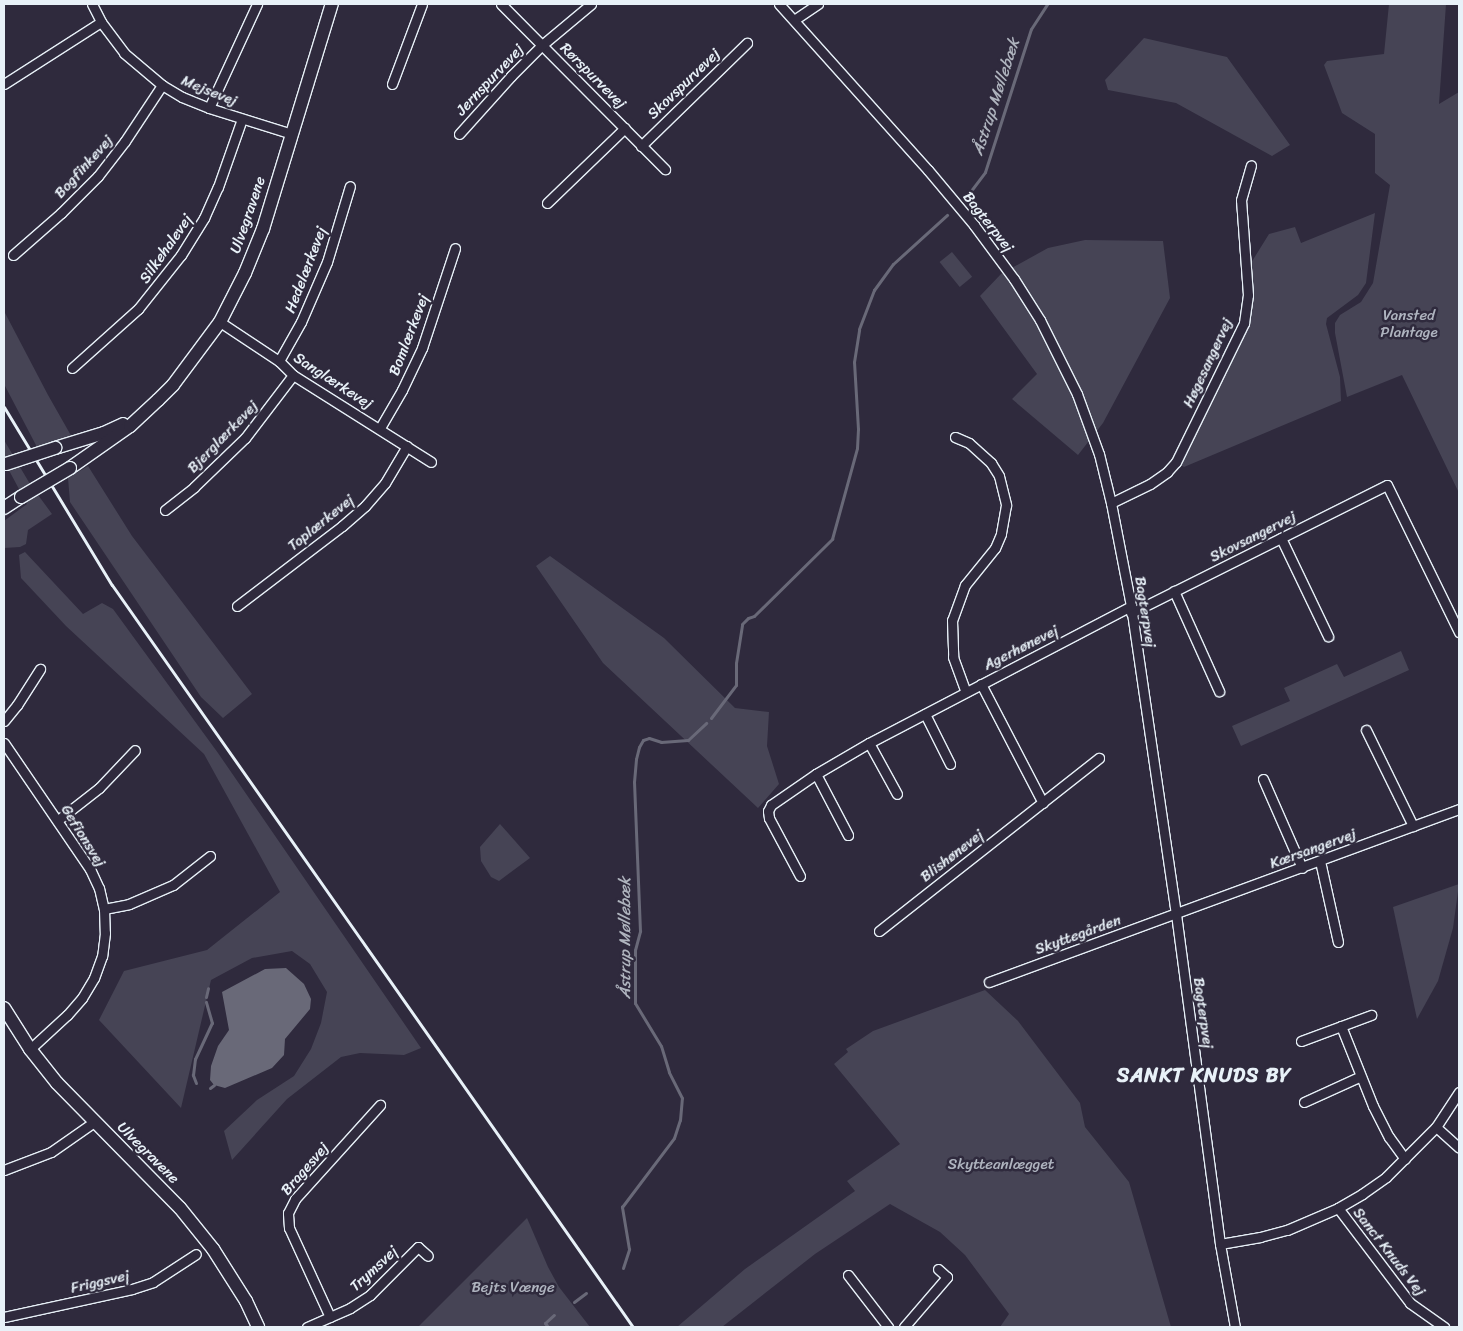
<!DOCTYPE html>
<html>
<head>
<meta charset="utf-8">
<style>
  body { margin:0 }
  #map { position:relative; width:1463px; height:1331px; overflow:hidden; background:#2f2a3d; font-family:Sriracha,sans-serif }
  div>[style] { position:absolute }
  [style*='--x'] { left:calc(var(--x)*1px); top:calc(var(--y)*1px); width:calc(var(--w)*1px); rotate:calc(var(--a)*1deg) }
  .green>* { inset:0; background:#464455; transform-origin:0 0 }
  .water>* { inset:0; background:#696978 }
  .stream>* { height:3px; margin:-1.5px; padding:0 1.5px; transform-origin:1.5px; border-radius:1.5px; background:#696978 }
  .roads { filter:drop-shadow(1px 0 #e8f1f8) drop-shadow(-1px 0 #e8f1f8) drop-shadow(0 1px #e8f1f8) drop-shadow(0 -1px #e8f1f8) }
  .street>* { height:9px; margin:-4.5px; padding:0 4.5px; transform-origin:4.5px; border-radius:4.5px; background:#2f2a3d }
  .secondary>* { height:12px; margin:-6px; padding:0 6px; transform-origin:6px; border-radius:6px; background:#2f2a3d }
  .rail>* { height:3px; margin:-1.5px; padding:0 1.5px; transform-origin:1.5px; border-radius:1.5px; background:#e8f1f8 }
  .bridges { filter:drop-shadow(1px 0 #e8f1f8) drop-shadow(-1px 0 #e8f1f8) drop-shadow(0 1px #e8f1f8) drop-shadow(0 -1px #e8f1f8) }
  .secondary-bridge>* { height:12px; margin:-6px; padding:0 6px; transform-origin:6px; border-radius:6px; background:#2f2a3d }
  span { translate:-50% -50%; white-space:nowrap; text-align:center; line-height:1.15; -webkit-text-stroke:5px #2f2a3d; paint-order:stroke }
  .street-label { font-size:15px; color:#e8f1f8 }
  .park-label { font-size:15px; color:#afb4bf }
  .water-label { font-size:16px; color:#afb4be; font-style:italic }
  .district-label { font-size:20px; color:#e8f1f8; font-weight:700; letter-spacing:1px }
  .frame { position:absolute; inset:0; border:5px solid #e8f1f8; pointer-events:none }
</style>
</head>
<body>
<div id="map">
  <div class="green">
    <div style="clip-path:polygon(1389px 4px,1446px 4px,1439px 104px,1459px 92px,1459px 493px,1402px 375px,1347px 397px,1335px 333px,1335px 323px,1340px 315px,1361px 302px,1373px 283px,1390px 185px,1375px 173px,1375px 134px,1342px 113px,1324px 65px,1327px 61px,1384px 54px)"></div>
    <div style="clip-path:polygon(1144px 38px,1227px 57px,1290px 145px,1272px 156px,1176px 103px,1108px 90px,1105px 80px)"></div>
    <div style="clip-path:polygon(1375px 213px,1366px 283px,1358px 295px,1327px 318px,1326px 324px,1340px 377px,1341px 401px,1184px 467px,1178px 463px,1247px 328px,1252px 303px,1251px 263px,1269px 234px,1295px 227px,1301px 243px)"></div>
    <div style="clip-path:polygon(1085px 240px,1163px 241px,1170px 298px,1103px 423px,1078px 455px,1012px 399px,1037px 374px,980px 296px,1001px 274px,1048px 248px)"></div>
    <div style="left:952px;top:252px;width:32px;height:16px;rotate:51deg"></div>
    <div style="clip-path:polygon(4px 311px,48px 395px,73px 439px,38px 449px,4px 384px)"></div>
    <div style="clip-path:polygon(4px 440px,30px 484px,52px 514px,28px 530px,26px 544px,20px 547px,4px 548px,4px 521px,27px 504px,4px 461px)"></div>
    <div style="clip-path:polygon(88px 466px,132px 536px,252px 694px,223px 718px,201px 697px,70px 502px,68px 478px)"></div>
    <div style="clip-path:polygon(25px 552px,83px 614px,102px 603px,113px 609px,218px 753px,421px 1048px,404px 1055px,360px 1053px,341px 1057px,287px 1099px,232px 1160px,224px 1131px,257px 1100px,294px 1076px,311px 1049px,321px 1023px,327px 992px,310px 964px,292px 951px,252px 958px,211px 980px,181px 1108px,99px 1020px,124px 971px,207px 950px,280px 892px,204px 754px,66px 626px,21px 578px,19px 555px)"></div>
    <div style="clip-path:polygon(550px 556px,664px 638px,735px 708px,769px 712px,767px 746px,779px 784px,758px 808px,603px 663px,536px 566px)"></div>
    <div style="clip-path:polygon(1401px 651px,1409px 670px,1241px 746px,1232px 726px,1290px 701px,1284px 688px,1337px 664px,1344px 677px)"></div>
    <div style="clip-path:polygon(500px 824px,530px 858px,499px 881px,491px 877px,481px 861px,480px 847px)"></div>
    <div style="clip-path:polygon(1459px 884px,1453px 928px,1438px 981px,1417px 1019px,1393px 907px)"></div>
    <div style="clip-path:polygon(985px 990px,1018px 1021px,1080px 1103px,1085px 1127px,1129px 1182px,1171px 1327px,1000px 1327px,1009px 1314px,965px 1255px,940px 1232px,890px 1204px,815px 1254px,722px 1327px,677px 1327px,745px 1269px,855px 1191px,847px 1181px,900px 1144px,834px 1064px,848px 1052px,846px 1049px,873px 1031px)"></div>
    <div style="clip-path:polygon(527px 1218px,548px 1267px,559px 1287px,590px 1327px,418px 1327px)"></div>
  </div>
  <div class="water">
    <div style="clip-path:polygon(286px 968px,304px 984px,311px 999px,310px 1009px,285px 1039px,284px 1055px,272px 1068px,225px 1088px,214px 1085px,210px 1080px,211px 1066px,218px 1046px,229px 1030px,222px 992px,265px 969px)"></div>
  </div>
  <div class="stream">
    <div style="--x:967;--y:196;--w:30;--a:-53"></div>
    <div style="--x:985;--y:172;--w:150;--a:-72.2"></div>
    <div style="--x:1031;--y:29;--w:30;--a:-57"></div>
    <div style="--x:711;--y:718;--w:41;--a:-52.9"></div>
    <div style="--x:736;--y:685;--w:22;--a:-90"></div>
    <div style="--x:736;--y:663;--w:39;--a:-81"></div>
    <div style="--x:742;--y:624;--w:8;--a:-45"></div>
    <div style="--x:748;--y:618;--w:6;--a:-18"></div>
    <div style="--x:754;--y:616;--w:110;--a:-44.6"></div>
    <div style="--x:832;--y:539;--w:94;--a:-74.6"></div>
    <div style="--x:857;--y:448;--w:19;--a:-87"></div>
    <div style="--x:858;--y:429;--w:67;--a:-93.4"></div>
    <div style="--x:854;--y:362;--w:33;--a:-81"></div>
    <div style="--x:859;--y:329;--w:42;--a:-69"></div>
    <div style="--x:874;--y:290;--w:32;--a:-54"></div>
    <div style="--x:893;--y:264;--w:73;--a:-42.2"></div>
    <div style="--x:206;--y:997;--w:9;--a:-77"></div>
    <div style="--x:196;--y:1083;--w:9;--a:-111"></div>
    <div style="--x:193;--y:1075;--w:16;--a:-83"></div>
    <div style="--x:195;--y:1059;--w:40;--a:-65"></div>
    <div style="--x:212;--y:1023;--w:22;--a:-106"></div>
    <div style="--x:210;--y:1088;--w:5;--a:-37"></div>
    <div style="--x:623;--y:1268;--w:20;--a:-72"></div>
    <div style="--x:629;--y:1249;--w:43;--a:-99.5"></div>
    <div style="--x:622;--y:1207;--w:86;--a:-53"></div>
    <div style="--x:674;--y:1138;--w:19;--a:-72"></div>
    <div style="--x:680;--y:1120;--w:22;--a:-85"></div>
    <div style="--x:682;--y:1098;--w:29;--a:-117"></div>
    <div style="--x:669;--y:1072;--w:27;--a:-107"></div>
    <div style="--x:661;--y:1046;--w:50;--a:-121.2"></div>
    <div style="--x:635;--y:1003;--w:53;--a:-90"></div>
    <div style="--x:635;--y:950;--w:20;--a:-75"></div>
    <div style="--x:640;--y:931;--w:149;--a:-92.3"></div>
    <div style="--x:634;--y:782;--w:23;--a:-85"></div>
    <div style="--x:636;--y:759;--w:12;--a:-76"></div>
    <div style="--x:639;--y:747;--w:8;--a:-60"></div>
    <div style="--x:643;--y:740;--w:6;--a:-18"></div>
    <div style="--x:649;--y:738;--w:13;--a:18"></div>
    <div style="--x:661;--y:742;--w:27;--a:-4"></div>
    <div style="--x:688;--y:740;--w:25;--a:-43"></div>
    <div style="--x:574;--y:1302;--w:15;--a:-37"></div>
    <div style="--x:548;--y:1327;--w:5;--a:-127"></div>
    <div style="--x:545;--y:1323;--w:12;--a:-42"></div>
  </div>
  <div class="roads">
    <div class="street">
      <div style="--x:92;--y:4;--w:20;--a:63"></div>
      <div style="--x:101;--y:22;--w:39;--a:53"></div>
      <div style="--x:124;--y:53;--w:50;--a:40.1"></div>
      <div style="--x:162;--y:85;--w:23;--a:31"></div>
      <div style="--x:182;--y:97;--w:29;--a:22"></div>
      <div style="--x:209;--y:108;--w:87;--a:17.4"></div>
      <div style="--x:501;--y:4;--w:233;--a:45.2"></div>
      <div style="--x:779;--y:4;--w:223;--a:48.1"></div>
      <div style="--x:928;--y:170;--w:72;--a:50.1"></div>
      <div style="--x:974;--y:225;--w:67;--a:53.5"></div>
      <div style="--x:1014;--y:279;--w:49;--a:57.6"></div>
      <div style="--x:1040;--y:320;--w:83;--a:63.4"></div>
      <div style="--x:1077;--y:394;--w:64;--a:69.9"></div>
      <div style="--x:1099;--y:454;--w:50;--a:76.2"></div>
      <div style="--x:1111;--y:503;--w:105;--a:79"></div>
      <div style="--x:1131;--y:606;--w:311;--a:81.7"></div>
      <div style="--x:1176;--y:914;--w:333;--a:82.4"></div>
      <div style="--x:1220;--y:1244;--w:84;--a:79.8"></div>
      <div style="--x:794;--y:20;--w:29;--a:-34"></div>
      <div style="--x:4;--y:84;--w:115;--a:-32.6"></div>
      <div style="--x:392;--y:84;--w:85;--a:-69.4"></div>
      <div style="--x:209;--y:108;--w:115;--a:-65.2"></div>
      <div style="--x:459;--y:134;--w:78;--a:-48.1"></div>
      <div style="--x:511;--y:76;--w:44;--a:-45"></div>
      <div style="--x:542;--y:45;--w:64;--a:-39.9"></div>
      <div style="--x:641;--y:146;--w:148;--a:-44.2"></div>
      <div style="--x:547;--y:203;--w:108;--a:-43.9"></div>
      <div style="--x:13;--y:255;--w:64;--a:-41.2"></div>
      <div style="--x:61;--y:213;--w:52;--a:-45"></div>
      <div style="--x:98;--y:176;--w:44;--a:-52.4"></div>
      <div style="--x:125;--y:141;--w:67;--a:-56.5"></div>
      <div style="--x:220;--y:322;--w:71;--a:33.5"></div>
      <div style="--x:279;--y:361;--w:20;--a:45"></div>
      <div style="--x:293;--y:375;--w:163;--a:32.2"></div>
      <div style="--x:279;--y:361;--w:45;--a:-60.6"></div>
      <div style="--x:301;--y:322;--w:65;--a:-66.6"></div>
      <div style="--x:327;--y:262;--w:79;--a:-73.2"></div>
      <div style="--x:72;--y:368;--w:89;--a:-41.8"></div>
      <div style="--x:138;--y:309;--w:69;--a:-51.5"></div>
      <div style="--x:181;--y:255;--w:44;--a:-58.1"></div>
      <div style="--x:204;--y:218;--w:34;--a:-66"></div>
      <div style="--x:218;--y:187;--w:72;--a:-70.6"></div>
      <div style="--x:380;--y:428;--w:44;--a:-59.9"></div>
      <div style="--x:402;--y:390;--w:47;--a:-64.5"></div>
      <div style="--x:422;--y:348;--w:105;--a:-71.7"></div>
      <div style="--x:955;--y:437;--w:15;--a:23"></div>
      <div style="--x:969;--y:443;--w:30;--a:42"></div>
      <div style="--x:991;--y:463;--w:15;--a:58"></div>
      <div style="--x:999;--y:476;--w:30;--a:76"></div>
      <div style="--x:1006;--y:505;--w:29;--a:100"></div>
      <div style="--x:1001;--y:534;--w:15;--a:113"></div>
      <div style="--x:995;--y:548;--w:48;--a:129"></div>
      <div style="--x:965;--y:585;--w:37;--a:110"></div>
      <div style="--x:952;--y:620;--w:37;--a:88"></div>
      <div style="--x:953;--y:657;--w:37;--a:70"></div>
      <div style="--x:1111;--y:503;--w:43;--a:-26"></div>
      <div style="--x:1150;--y:484;--w:21;--a:-35"></div>
      <div style="--x:1167;--y:472;--w:13;--a:-48"></div>
      <div style="--x:1176;--y:462;--w:155;--a:-63.9"></div>
      <div style="--x:1244;--y:323;--w:28;--a:-82"></div>
      <div style="--x:1248;--y:295;--w:95;--a:-94.2"></div>
      <div style="--x:1241;--y:200;--w:36;--a:-74"></div>
      <div style="--x:165;--y:510;--w:37;--a:-38"></div>
      <div style="--x:194;--y:487;--w:71;--a:-43.9"></div>
      <div style="--x:245;--y:438;--w:79;--a:-52.7"></div>
      <div style="--x:1281;--y:538;--w:109;--a:64.4"></div>
      <div style="--x:1174;--y:591;--w:110;--a:65.8"></div>
      <div style="--x:237;--y:606;--w:132;--a:-37.3"></div>
      <div style="--x:342;--y:526;--w:30;--a:-41"></div>
      <div style="--x:365;--y:506;--w:30;--a:-49"></div>
      <div style="--x:385;--y:483;--w:43;--a:-59.3"></div>
      <div style="--x:1131;--y:613;--w:286;--a:-26.6"></div>
      <div style="--x:1387;--y:485;--w:164;--a:63.9"></div>
      <div style="--x:981;--y:684;--w:134;--a:62.5"></div>
      <div style="--x:925;--y:714;--w:56;--a:63.4"></div>
      <div style="--x:4;--y:721;--w:21;--a:-51"></div>
      <div style="--x:17;--y:705;--w:43;--a:-57.4"></div>
      <div style="--x:1366;--y:730;--w:107;--a:63.9"></div>
      <div style="--x:4;--y:743;--w:153;--a:55.7"></div>
      <div style="--x:90;--y:869;--w:21;--a:65"></div>
      <div style="--x:99;--y:888;--w:22;--a:77"></div>
      <div style="--x:104;--y:909;--w:24;--a:88"></div>
      <div style="--x:105;--y:933;--w:23;--a:97"></div>
      <div style="--x:102;--y:956;--w:23;--a:110"></div>
      <div style="--x:94;--y:978;--w:23;--a:121"></div>
      <div style="--x:82;--y:998;--w:23;--a:131"></div>
      <div style="--x:67;--y:1015;--w:50;--a:137.4"></div>
      <div style="--x:869;--y:743;--w:58;--a:61.2"></div>
      <div style="--x:816;--y:774;--w:69;--a:62.3"></div>
      <div style="--x:1263;--y:779;--w:97;--a:66.3"></div>
      <div style="--x:58;--y:820;--w:52;--a:-38"></div>
      <div style="--x:99;--y:788;--w:52;--a:-46.5"></div>
      <div style="--x:1320;--y:861;--w:83;--a:77.5"></div>
      <div style="--x:800;--y:876;--w:66;--a:-118.1"></div>
      <div style="--x:769;--y:818;--w:7;--a:-98"></div>
      <div style="--x:768;--y:811;--w:7;--a:-63"></div>
      <div style="--x:771;--y:805;--w:55;--a:-34.6"></div>
      <div style="--x:816;--y:774;--w:61;--a:-30.3"></div>
      <div style="--x:869;--y:743;--w:296;--a:-27.6"></div>
      <div style="--x:104;--y:909;--w:25;--a:-11"></div>
      <div style="--x:129;--y:904;--w:48;--a:-23.4"></div>
      <div style="--x:173;--y:885;--w:47;--a:-38.1"></div>
      <div style="--x:879;--y:931;--w:280;--a:-38.2"></div>
      <div style="--x:989;--y:982;--w:501;--a:-20.21"></div>
      <div style="--x:1341;--y:1026;--w:86;--a:68.2"></div>
      <div style="--x:1373;--y:1106;--w:35;--a:63"></div>
      <div style="--x:1389;--y:1137;--w:27;--a:54"></div>
      <div style="--x:1301;--y:1041;--w:75;--a:-20.4"></div>
      <div style="--x:1304;--y:1102;--w:60;--a:-24.4"></div>
      <div style="--x:1436;--y:1127;--w:31;--a:42"></div>
      <div style="--x:4;--y:1170;--w:50;--a:-21"></div>
      <div style="--x:51;--y:1152;--w:52;--a:-34.9"></div>
      <div style="--x:1338;--y:1208;--w:119;--a:52.8"></div>
      <div style="--x:1410;--y:1303;--w:42;--a:35.2"></div>
      <div style="--x:1220;--y:1244;--w:41;--a:-9.9"></div>
      <div style="--x:1260;--y:1237;--w:28;--a:-15"></div>
      <div style="--x:1287;--y:1230;--w:56;--a:-23.3"></div>
      <div style="--x:1338;--y:1208;--w:28;--a:-30"></div>
      <div style="--x:1362;--y:1194;--w:29;--a:-35"></div>
      <div style="--x:1386;--y:1177;--w:71;--a:-45"></div>
      <div style="--x:1436;--y:1127;--w:42;--a:-56.7"></div>
      <div style="--x:848;--y:1275;--w:66;--a:52.4"></div>
      <div style="--x:4;--y:1317;--w:131;--a:-12.3"></div>
      <div style="--x:132;--y:1289;--w:22;--a:-18"></div>
      <div style="--x:153;--y:1282;--w:51;--a:-33.1"></div>
      <div style="--x:330;--y:1317;--w:98;--a:-114.7"></div>
      <div style="--x:289;--y:1228;--w:15;--a:-94"></div>
      <div style="--x:288;--y:1213;--w:16;--a:-63"></div>
      <div style="--x:295;--y:1199;--w:127;--a:-47.9"></div>
      <div style="--x:307;--y:1327;--w:47;--a:-23.8"></div>
      <div style="--x:350;--y:1308;--w:24;--a:-33"></div>
      <div style="--x:370;--y:1295;--w:68;--a:-45"></div>
      <div style="--x:418;--y:1247;--w:13;--a:42"></div>
      <div style="--x:904;--y:1327;--w:66;--a:-49.3"></div>
      <div style="--x:947;--y:1277;--w:12;--a:-138"></div>
    </div>
    <div class="secondary">
      <div style="--x:55;--y:448;--w:51;--a:-17"></div>
      <div style="--x:104;--y:433;--w:21;--a:-25"></div>
      <div style="--x:70;--y:468;--w:73;--a:-35"></div>
      <div style="--x:130;--y:426;--w:38;--a:-43"></div>
      <div style="--x:158;--y:400;--w:21;--a:-45"></div>
      <div style="--x:173;--y:385;--w:79;--a:-53.3"></div>
      <div style="--x:220;--y:322;--w:55;--a:-63"></div>
      <div style="--x:245;--y:273;--w:48;--a:-67.8"></div>
      <div style="--x:263;--y:229;--w:235;--a:-73"></div>
      <div style="--x:4;--y:508;--w:20;--a:-33"></div>
      <div style="--x:4;--y:1008;--w:49;--a:57.6"></div>
      <div style="--x:30;--y:1049;--w:43;--a:51.5"></div>
      <div style="--x:57;--y:1083;--w:175;--a:45.5"></div>
      <div style="--x:180;--y:1208;--w:53;--a:51.2"></div>
      <div style="--x:213;--y:1249;--w:62;--a:57.6"></div>
      <div style="--x:246;--y:1301;--w:29;--a:65"></div>
    </div>
  </div>
  <div class="rail">
    <div style="--x:4;--y:407;--w:208;--a:58.8"></div>
    <div style="--x:112;--y:585;--w:907;--a:54.93"></div>
  </div>
  <div class="bridges">
    <div class="secondary-bridge">
      <div style="--x:6;--y:464;--w:52;--a:-18.1"></div>
      <div style="--x:21;--y:497;--w:57;--a:-30.6"></div>
    </div>
  </div>
  <div class="street-label">
    <span style="left:593px;top:76px;rotate:45deg">Rørspurvevej</span>
    <span style="left:490px;top:80px;rotate:-47deg">Jernspurvevej</span>
    <span style="left:684px;top:84px;rotate:-44deg">Skovspurvevej</span>
    <span style="left:209px;top:91px;rotate:22deg">Mejsevej</span>
    <span style="left:84px;top:167px;rotate:-48deg">Bogfinkevej</span>
    <span style="left:248px;top:215px;rotate:-71deg">Ulvegravene</span>
    <span style="left:988px;top:222px;rotate:52deg">Bagterpvej</span>
    <span style="left:166px;top:249px;rotate:-55deg">Silkehalevej</span>
    <span style="left:306px;top:270px;rotate:-69deg">Hedelærkevej</span>
    <span style="left:409px;top:335px;rotate:-69deg">Bomlærkevej</span>
    <span style="left:1208px;top:363px;rotate:-65deg">Høgesangervej</span>
    <span style="left:333px;top:381px;rotate:33deg">Sanglærkevej</span>
    <span style="left:223px;top:437px;rotate:-46deg">Bjerglærkevej</span>
    <span style="left:321px;top:523px;rotate:-39deg">Toplærkevej</span>
    <span style="left:1253px;top:537px;rotate:-27deg">Skovsangervej</span>
    <span style="left:1145px;top:612px;rotate:81deg">Bagterpvej</span>
    <span style="left:1021px;top:648px;rotate:-27deg">Agerhønevej</span>
    <span style="left:83px;top:836px;rotate:58deg">Gefionsvej</span>
    <span style="left:1313px;top:849px;rotate:-20deg">Kærsangervej</span>
    <span style="left:952px;top:856px;rotate:-38deg">Blishønevej</span>
    <span style="left:1078px;top:935px;rotate:-20deg">Skyttegården</span>
    <span style="left:1203px;top:1013px;rotate:82deg">Bagterpvej</span>
    <span style="left:148px;top:1153px;rotate:45deg">Ulvegravene</span>
    <span style="left:305px;top:1169px;rotate:-49deg">Bragesvej</span>
    <span style="left:1389px;top:1252px;rotate:52deg">Sanct Knuds Vej</span>
    <span style="left:374px;top:1269px;rotate:-43deg">Trymsvej</span>
    <span style="left:100px;top:1282px;rotate:-13deg">Friggsvej</span>
  </div>
  <div class="park-label">
    <span style="left:1409px;top:324px">Vansted<br>Plantage</span>
    <span style="left:1001px;top:1165px">Skytteanlægget</span>
    <span style="left:513px;top:1288px">Bejts Vænge</span>
  </div>
  <div class="water-label">
    <span style="left:996px;top:97px;rotate:-72deg">Åstrup Møllebæk</span>
    <span style="left:625px;top:938px;rotate:-90deg">Åstrup Møllebæk</span>
  </div>
  <div class="district-label">
    <span style="left:1204px;top:1075px">SANKT KNUDS BY</span>
  </div>
  <div class="frame"></div>
</div>
</body>
</html>
